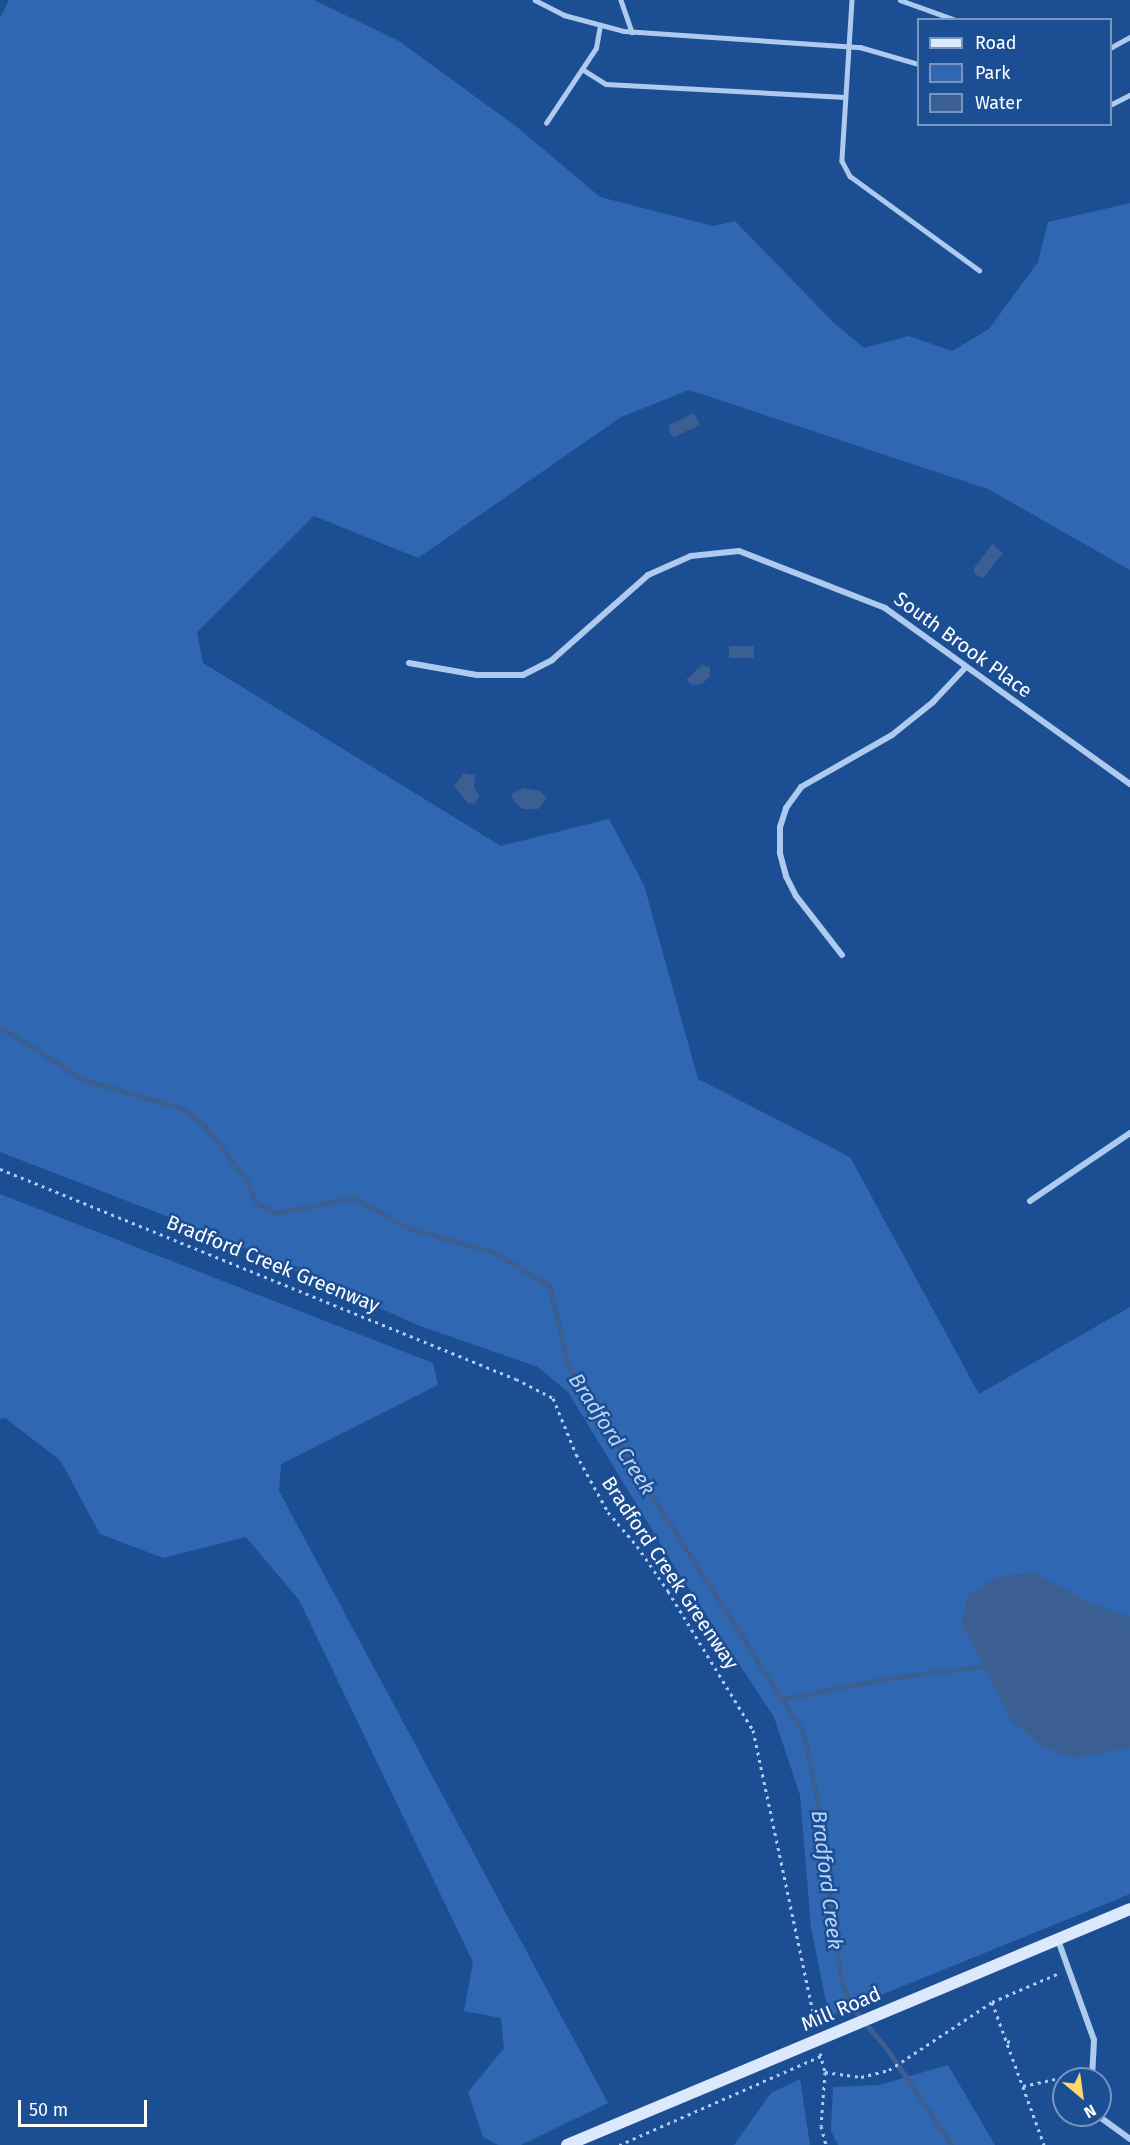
<!DOCTYPE html>
<html>
<head>
<meta charset="utf-8">
<style>
  body { margin:0 }
  #map { position:relative; width:1130px; height:2145px; overflow:hidden; background:#1c4e94; font-family:"Fira Sans",sans-serif }
  div>[style] { position:absolute }
  [style*='--x'] { left:calc(var(--x)*1px); top:calc(var(--y)*1px); width:calc(var(--w)*1px); rotate:calc(var(--a)*1deg) }
  .green>* { inset:0; background:#3067b2 }
  .water>* { inset:0; background:#3b5f92; transform-origin:0 0 }
  .stream>* { height:5px; margin:-2.5px; padding:0 2.5px; transform-origin:2.5px; border-radius:2.5px; background:#3b5f92 }
  .path>* { height:3px; margin-top:-1.5px; transform-origin:0; background:repeating-linear-gradient(90deg,#aecaef 0 3px,transparent 0 7.5px) }
  .lane>* { height:4.5px; margin:-2.25px; padding:0 2.25px; transform-origin:2.25px; border-radius:2.25px; background:#aecaef }
  .street>* { height:6px; margin:-3px; padding:0 3px; transform-origin:3px; border-radius:3px; background:#aecaef }
  .secondary>* { height:12px; margin:-6px; padding:0 6px; transform-origin:6px; border-radius:6px; background:#dce8fb }
  span { translate:-50% -50%; white-space:nowrap; text-align:center; line-height:1.15; -webkit-text-stroke:5px #1c4e94; paint-order:stroke }
  .street-label { font-size:20px; color:#fff }
  .water-label { font-size:21px; color:#bbd4f6; font-style:italic }
  .legend { position:absolute; left:917px; top:18px; width:195px; height:108px; box-sizing:border-box; background:#1c4e94; border:2px solid #7795bf; margin:0; padding:8px 10px; list-style:none; font-size:18px; color:#fff }
  .legend li { display:flex; align-items:center; gap:12px; height:30px }
  .legend b { width:30px; border:2px solid #7795bf }
  .north { position:absolute; left:1052px; top:2067px; width:60px; height:60px; box-sizing:border-box; background:#1c4e94; border:2px solid #7795bf; border-radius:50%; rotate:151deg; font-size:16px; font-weight:700; line-height:24px; text-align:center; color:#fff }
  .north::after { content:''; display:block; margin:auto; width:21px; height:27px; background:#ffd86c; clip-path:polygon(50% 0,100% 100%,50% 72%,0 100%) }
  .scale { position:absolute; left:18px; top:2100px; width:129px; height:27px; box-sizing:border-box; border:3px solid #fff; border-top:0; padding-left:8px; font-size:18px; line-height:21px; white-space:nowrap; color:#fff; -webkit-text-stroke:4px #1c4e94; paint-order:stroke }
</style>
</head>
<body>
<div id="map">
  <div class="green">
    <div style="clip-path:polygon(9px 0,314px 0,399px 41px,517px 127px,600px 197px,713px 226px,735px 221px,834px 323px,864px 348px,909px 336px,952px 351px,989px 329px,1038px 262px,1048px 222px,1130px 203px,1130px 570px,988px 489px,689px 390px,621px 417px,418px 558px,314px 516px,197px 632px,203px 663px,501px 846px,609px 819px,644px 885px,698px 1079px,850px 1157px,979px 1394px,1130px 1307px,1130px 1894px,829px 2016px,811px 1928px,800px 1795px,774px 1717px,676px 1569px,568px 1392px,538px 1367px,420px 1326px,205px 1231px,0 1152px,0 18px)"></div>
    <div style="clip-path:polygon(0 1194px,433px 1363px,438px 1385px,281px 1464px,279px 1491px,608px 2103px,521px 2145px,498px 2145px,483px 2137px,468px 2092px,504px 2048px,501px 2018px,464px 2011px,473px 1962px,299px 1600px,246px 1537px,163px 1558px,100px 1534px,60px 1460px,5px 1418px,0 1419px)"></div>
    <div style="clip-path:polygon(948px 2065px,995px 2145px,838px 2145px,831px 2131px,833px 2087px,879px 2085px)"></div>
    <div style="clip-path:polygon(800px 2079px,810px 2145px,734px 2145px,771px 2093px)"></div>
  </div>
  <div class="water">
    <div style="clip-path:polygon(694px 413px,700px 425px,674px 437px,670px 434px,669px 425px)"></div>
    <div style="clip-path:polygon(992px 544px,1003px 553px,984px 577px,980px 577px,974px 573px,974px 568px)"></div>
    <div style="left:754px;top:646px;width:12px;height:25px;rotate:90deg"></div>
    <div style="clip-path:polygon(702px 665px,710px 667px,710px 676px,702px 684px,693px 685px,686px 680px)"></div>
    <div style="clip-path:polygon(464px 773px,475px 775px,474px 787px,479px 796px,475px 804px,468px 803px,454px 786px)"></div>
    <div style="clip-path:polygon(523px 788px,540px 791px,547px 798px,538px 809px,523px 809px,513px 801px,512px 794px)"></div>
    <div style="clip-path:polygon(1034px 1573px,1093px 1604px,1130px 1617px,1130px 1748px,1073px 1759px,1041px 1746px,1011px 1720px,961px 1621px,969px 1594px,1000px 1576px)"></div>
  </div>
  <div class="stream">
    <div style="--x:0;--y:1027;--w:99;--a:32.2"></div>
    <div style="--x:84;--y:1080;--w:101;--a:16.1"></div>
    <div style="--x:181;--y:1108;--w:30;--a:37"></div>
    <div style="--x:205;--y:1126;--w:69;--a:52.6"></div>
    <div style="--x:247;--y:1181;--w:24;--a:68"></div>
    <div style="--x:256;--y:1203;--w:21;--a:28"></div>
    <div style="--x:275;--y:1213;--w:80;--a:-10.8"></div>
    <div style="--x:354;--y:1198;--w:62;--a:29.1"></div>
    <div style="--x:408;--y:1228;--w:88;--a:15.8"></div>
    <div style="--x:493;--y:1252;--w:66;--a:30.8"></div>
    <div style="--x:550;--y:1286;--w:79;--a:77.6"></div>
    <div style="--x:567;--y:1363;--w:438;--a:57.4"></div>
    <div style="--x:803;--y:1732;--w:63;--a:78.2"></div>
    <div style="--x:816;--y:1794;--w:182;--a:82.4"></div>
    <div style="--x:840;--y:1974;--w:31;--a:73"></div>
    <div style="--x:849;--y:2004;--w:59;--a:49.8"></div>
    <div style="--x:887;--y:2049;--w:116;--a:55.9"></div>
    <div style="--x:782;--y:1699;--w:110;--a:-11"></div>
    <div style="--x:890;--y:1678;--w:94;--a:-7.4"></div>
  </div>
  <div class="path">
    <div style="--x:0;--y:1169;--w:557;--a:22.15"></div>
    <div style="--x:516;--y:1379;--w:42;--a:27.2"></div>
    <div style="--x:553;--y:1398;--w:61;--a:67.7"></div>
    <div style="--x:576;--y:1454;--w:66;--a:61.1"></div>
    <div style="--x:608;--y:1512;--w:45;--a:49.5"></div>
    <div style="--x:637;--y:1546;--w:55;--a:55.4"></div>
    <div style="--x:668;--y:1591;--w:163;--a:58.6"></div>
    <div style="--x:753;--y:1730;--w:303;--a:78"></div>
    <div style="--x:992;--y:2002;--w:73;--a:-23.4"></div>
    <div style="--x:1007;--y:2042;--w:7;--a:-16"></div>
    <div style="--x:820;--y:2053;--w:20;--a:75"></div>
    <div style="--x:825;--y:2072;--w:54;--a:94.2"></div>
    <div style="--x:821;--y:2126;--w:20;--a:75"></div>
    <div style="--x:825;--y:2072;--w:36;--a:8"></div>
    <div style="--x:861;--y:2077;--w:29;--a:-14"></div>
    <div style="--x:889;--y:2070;--w:123;--a:-33.4"></div>
    <div style="--x:992;--y:2002;--w:152;--a:70"></div>
    <div style="--x:1023;--y:2086;--w:61;--a:-12.2"></div>
    <div style="--x:619;--y:2145;--w:221;--a:-23.8"></div>
  </div>
  <div class="lane">
    <div style="--x:535;--y:0;--w:33;--a:27"></div>
    <div style="--x:564;--y:15;--w:62;--a:14.9"></div>
    <div style="--x:624;--y:31;--w:237;--a:3.9"></div>
    <div style="--x:860;--y:47;--w:60;--a:16.3"></div>
    <div style="--x:621;--y:0;--w:34;--a:71"></div>
    <div style="--x:852;--y:0;--w:161;--a:93.6"></div>
    <div style="--x:842;--y:161;--w:17;--a:62"></div>
    <div style="--x:850;--y:176;--w:160;--a:36.1"></div>
    <div style="--x:900;--y:0;--w:59;--a:19.7"></div>
    <div style="--x:1110;--y:48;--w:23;--a:-29"></div>
    <div style="--x:582;--y:69;--w:28;--a:32"></div>
    <div style="--x:606;--y:84;--w:239;--a:3.1"></div>
    <div style="--x:1110;--y:105;--w:22;--a:-27"></div>
    <div style="--x:546;--y:123;--w:90;--a:-56.3"></div>
    <div style="--x:596;--y:48;--w:23;--a:-80"></div>
  </div>
  <div class="street">
    <div style="--x:409;--y:663;--w:69;--a:10"></div>
    <div style="--x:477;--y:675;--w:46;--a:0"></div>
    <div style="--x:523;--y:675;--w:33;--a:-27"></div>
    <div style="--x:552;--y:660;--w:128;--a:-41.5"></div>
    <div style="--x:648;--y:575;--w:47;--a:-23.8"></div>
    <div style="--x:691;--y:556;--w:48;--a:-5.9"></div>
    <div style="--x:739;--y:551;--w:157;--a:21.3"></div>
    <div style="--x:885;--y:608;--w:302;--a:35.7"></div>
    <div style="--x:842;--y:955;--w:75;--a:-127.9"></div>
    <div style="--x:796;--y:896;--w:22;--a:-117"></div>
    <div style="--x:786;--y:876;--w:24;--a:-105"></div>
    <div style="--x:780;--y:853;--w:26;--a:-90"></div>
    <div style="--x:780;--y:827;--w:20;--a:-72"></div>
    <div style="--x:786;--y:808;--w:26;--a:-54"></div>
    <div style="--x:801;--y:787;--w:105;--a:-29.7"></div>
    <div style="--x:892;--y:735;--w:53;--a:-38.8"></div>
    <div style="--x:933;--y:702;--w:47;--a:-46.7"></div>
    <div style="--x:1030;--y:1201;--w:121;--a:-34.2"></div>
    <div style="--x:1058;--y:1940;--w:106;--a:70.2"></div>
    <div style="--x:1094;--y:2040;--w:39;--a:93"></div>
    <div style="--x:1097;--y:2115;--w:41;--a:36"></div>
  </div>
  <div class="secondary">
    <div style="--x:567;--y:2145;--w:610;--a:-22.74"></div>
  </div>
  <div class="street-label">
    <span style="left:963px;top:645px;rotate:36deg">South Brook Place</span>
    <span style="left:273px;top:1264px;rotate:22deg">Bradford Creek Greenway</span>
    <span style="left:670px;top:1573px;rotate:56deg">Bradford Creek Greenway</span>
    <span style="left:841px;top:2009px;rotate:-23deg">Mill Road</span>
  </div>
  <div class="water-label">
    <span style="left:612px;top:1434px;rotate:57deg">Bradford Creek</span>
    <span style="left:827px;top:1880px;rotate:83deg">Bradford Creek</span>
  </div>
  <ul class="legend">
  <li><b style="height:8px;background:#dce8fb"></b>Road</li>
  <li><b style="height:16px;background:#3067b2"></b>Park</li>
  <li><b style="height:16px;background:#3b5f92"></b>Water</li>
  </ul>
  <div class="north">N</div>
  <div class="scale">50 m</div>
</div>
</body>
</html>
